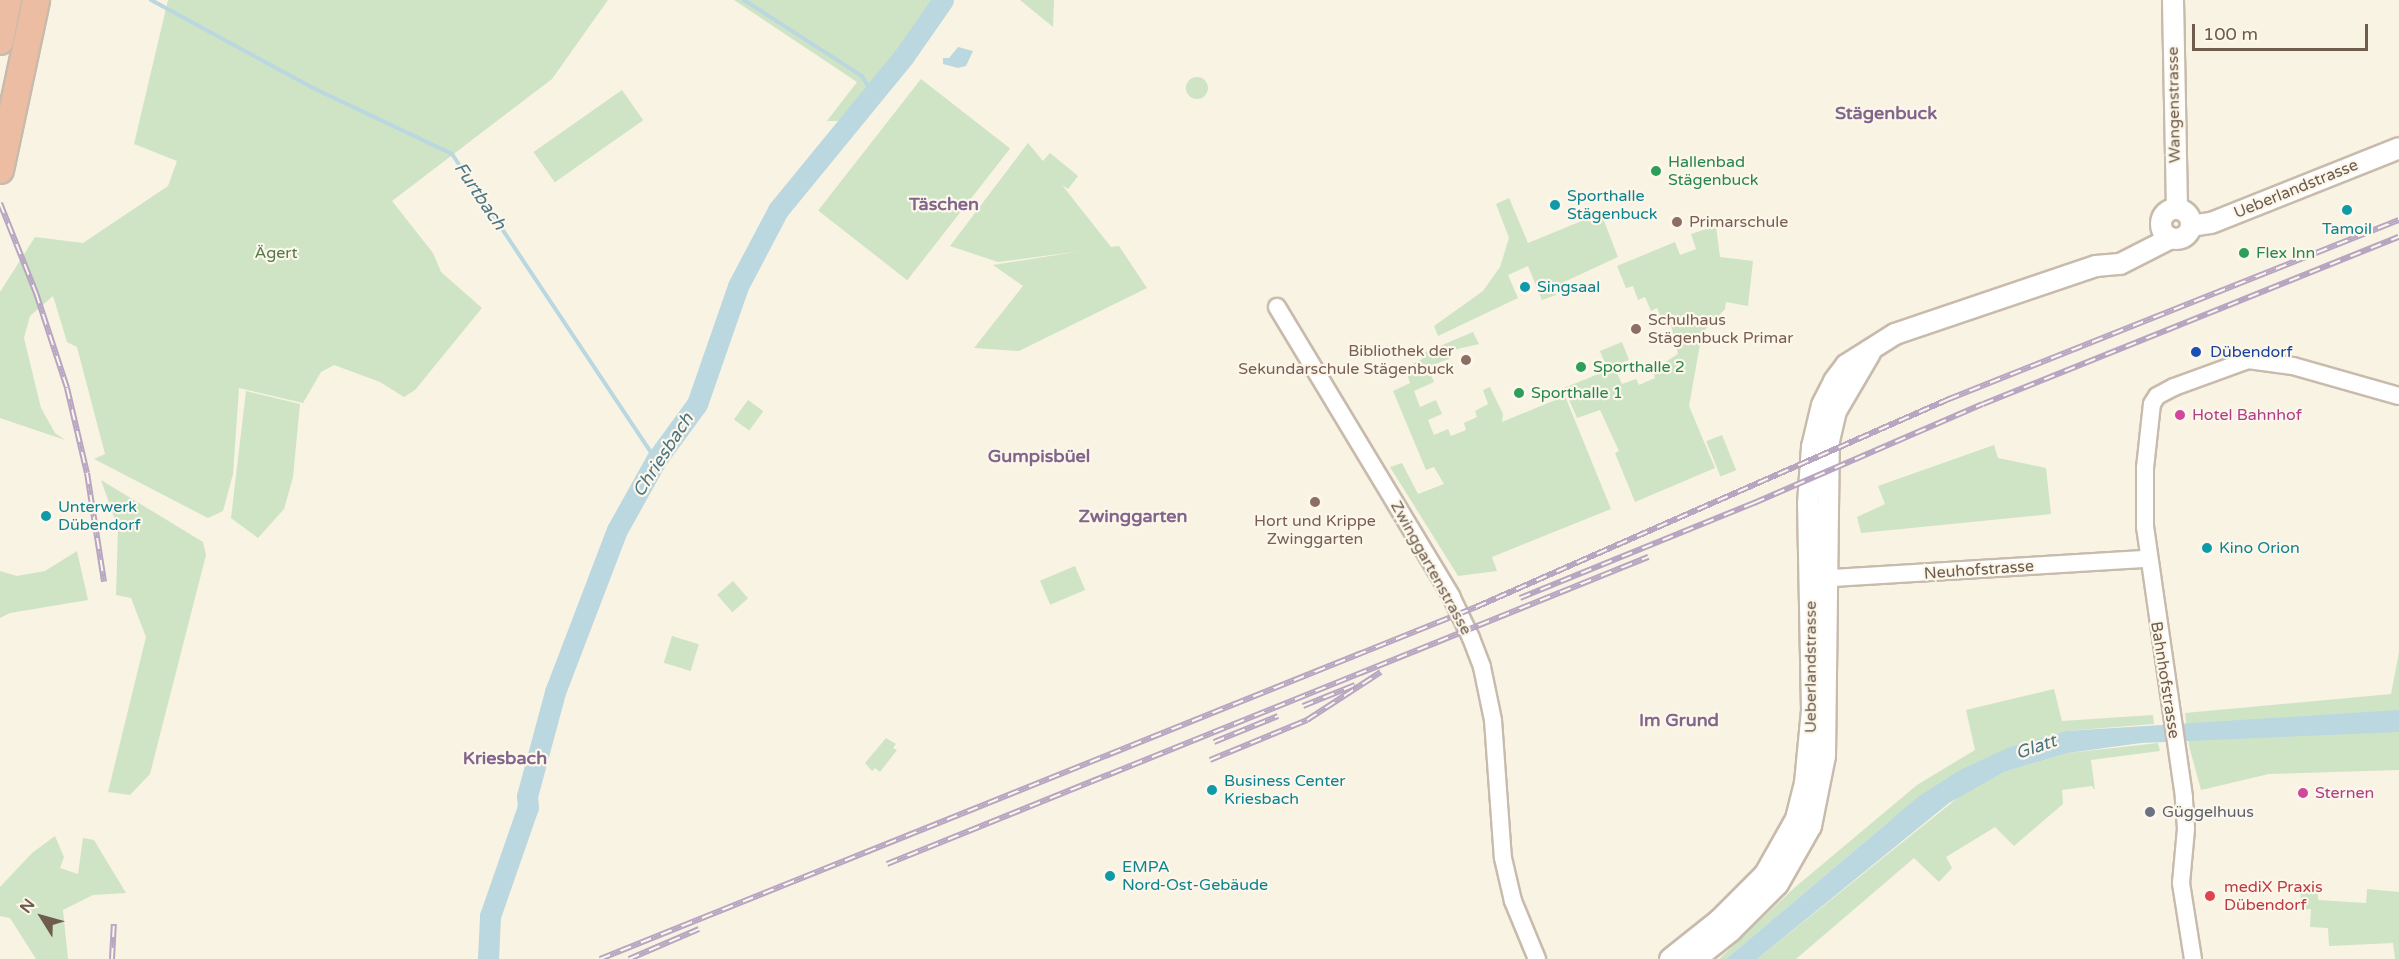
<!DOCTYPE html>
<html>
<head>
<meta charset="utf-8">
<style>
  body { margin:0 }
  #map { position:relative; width:2399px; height:959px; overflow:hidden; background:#f9f3e4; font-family:"Varela Round",sans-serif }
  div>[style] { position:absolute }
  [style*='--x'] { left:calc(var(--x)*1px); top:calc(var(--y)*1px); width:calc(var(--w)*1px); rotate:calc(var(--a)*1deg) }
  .green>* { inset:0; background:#cee4c5; transform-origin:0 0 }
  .round { border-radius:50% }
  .water>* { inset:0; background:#bbd7e0 }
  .stream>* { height:4px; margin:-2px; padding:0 2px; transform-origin:2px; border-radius:2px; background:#bbd7e0 }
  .river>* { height:21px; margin:-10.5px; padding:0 10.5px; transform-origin:10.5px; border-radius:10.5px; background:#bbd7e0 }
  .roads { filter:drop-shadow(2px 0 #c8bbac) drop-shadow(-2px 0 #c8bbac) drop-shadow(0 2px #c8bbac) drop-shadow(0 -2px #c8bbac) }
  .tertiary>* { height:16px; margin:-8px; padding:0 8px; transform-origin:8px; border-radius:8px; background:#fff }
  .secondary>* { height:20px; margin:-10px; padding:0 10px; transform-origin:10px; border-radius:10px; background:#fff }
  .secondary>.ring { margin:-10px; padding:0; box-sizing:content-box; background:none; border:20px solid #fff; border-radius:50% }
  .motorway>* { height:26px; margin:-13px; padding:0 13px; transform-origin:13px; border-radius:13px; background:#ecbda2 }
  .rail>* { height:6px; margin-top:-3px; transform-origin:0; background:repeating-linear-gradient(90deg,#fcf7ea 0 11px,#b7a5c1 0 22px); box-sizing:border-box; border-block:2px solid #b7a5c1 }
  .dots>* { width:16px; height:16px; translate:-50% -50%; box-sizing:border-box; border:3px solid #fcf7ea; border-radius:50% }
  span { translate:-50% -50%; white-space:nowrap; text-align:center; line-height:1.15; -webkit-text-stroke:4.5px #fcf7ea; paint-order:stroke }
  .street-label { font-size:16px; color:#6e5c4d }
  .leisure-label { font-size:16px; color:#27864d }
  .left { translate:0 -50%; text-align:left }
  .culture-label { font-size:16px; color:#0d838f }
  .education-label { font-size:16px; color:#785e54 }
  .right { translate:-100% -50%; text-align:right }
  .park-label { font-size:16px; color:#53784a }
  .transit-label { font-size:16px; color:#164399 }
  .hotel-label { font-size:16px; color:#b23c85 }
  .worship-label { font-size:16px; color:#5b616d }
  .health-label { font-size:16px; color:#be3a42 }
  .neighbourhood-label { font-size:18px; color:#82658b; font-weight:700 }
  .water-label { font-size:18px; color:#4d7685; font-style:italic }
  .north { position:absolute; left:12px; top:887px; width:60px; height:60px; -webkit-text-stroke:4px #fcf7ea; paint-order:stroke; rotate:307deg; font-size:16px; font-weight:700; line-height:24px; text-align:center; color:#6e5c4d }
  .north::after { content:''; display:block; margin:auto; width:21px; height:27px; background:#6e5c4d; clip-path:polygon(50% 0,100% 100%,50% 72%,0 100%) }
  .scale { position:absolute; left:2192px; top:24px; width:176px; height:27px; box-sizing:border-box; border:3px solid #6e5c4d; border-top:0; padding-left:8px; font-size:18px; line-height:21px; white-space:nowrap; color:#6e5c4d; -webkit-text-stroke:4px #fcf7ea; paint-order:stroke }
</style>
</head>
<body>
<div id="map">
  <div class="green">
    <div style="clip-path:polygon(168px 0,608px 0,552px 79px,392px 201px,433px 253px,441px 272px,482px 308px,415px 390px,404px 397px,380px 382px,334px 365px,321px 372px,303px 403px,239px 388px,233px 474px,223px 511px,208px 518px,94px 459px,105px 454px,77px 347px,67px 342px,53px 296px,30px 316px,24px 338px,41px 408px,55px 433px,65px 440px,0 418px,0 292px,35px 237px,83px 243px,168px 186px,177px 161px,134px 144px)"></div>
    <div style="clip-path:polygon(734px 0,932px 0,891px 62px,838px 121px,827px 121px,857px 82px)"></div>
    <div style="clip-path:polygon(1020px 0,1054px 0,1053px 27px)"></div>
    <div class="round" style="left:1186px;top:77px;width:22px;height:22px"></div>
    <div style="left:921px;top:79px;width:113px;height:167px;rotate:38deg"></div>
    <div style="left:622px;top:90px;width:37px;height:108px;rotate:55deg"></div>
    <div style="clip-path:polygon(1028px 143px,1043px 161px,1050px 153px,1078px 176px,1068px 189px,1062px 185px,1111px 247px,1119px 246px,1147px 288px,1019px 351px,974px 348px,1023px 286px,993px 265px,1082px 251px,998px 262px,950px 246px)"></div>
    <div style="clip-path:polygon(1509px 198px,1528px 243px,1601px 213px,1618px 257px,1553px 287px,1556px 295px,1542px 300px,1528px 266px,1508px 275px,1518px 298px,1438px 336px,1434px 326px,1483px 291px,1500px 267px,1509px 238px,1496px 204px)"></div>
    <div style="clip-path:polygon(1716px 226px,1720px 257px,1753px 261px,1748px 306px,1726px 302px,1725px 309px,1702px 333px,1689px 406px,1715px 468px,1635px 502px,1615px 453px,1619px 451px,1600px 410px,1577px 418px,1564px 388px,1608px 370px,1600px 351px,1622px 342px,1629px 360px,1614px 366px,1622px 384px,1636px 379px,1639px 385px,1655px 378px,1653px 370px,1678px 354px,1670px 321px,1663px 323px,1657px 308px,1651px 311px,1645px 297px,1638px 300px,1633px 286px,1626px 288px,1617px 266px,1675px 242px,1680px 255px,1696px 249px,1691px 234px)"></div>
    <div style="clip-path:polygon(1473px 332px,1479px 344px,1449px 351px,1451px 358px,1428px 367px,1434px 382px,1414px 391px,1420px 407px,1436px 400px,1442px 414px,1428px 420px,1434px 435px,1448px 429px,1451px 436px,1466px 430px,1464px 423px,1477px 417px,1475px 411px,1488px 404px,1483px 390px,1490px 387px,1503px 414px,1502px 422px,1565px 396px,1611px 509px,1492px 557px,1497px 571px,1458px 576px,1390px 467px,1402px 463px,1418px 494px,1444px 484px,1434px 467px,1426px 470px,1393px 391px,1410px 383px,1405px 368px,1422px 359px,1421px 354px)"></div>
    <div style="clip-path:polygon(246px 391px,300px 404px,293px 477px,284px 509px,258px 538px,231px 518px)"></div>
    <div style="left:748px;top:400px;width:19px;height:24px;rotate:36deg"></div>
    <div style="left:1722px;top:435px;width:38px;height:17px;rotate:68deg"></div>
    <div style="clip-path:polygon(1994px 445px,1998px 458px,2046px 468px,2051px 514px,1861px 533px,1857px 517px,1885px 504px,1878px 486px)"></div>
    <div style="clip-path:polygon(101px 480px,203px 542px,206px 555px,150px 774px,130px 795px,108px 792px,146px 637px,131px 598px,116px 595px,118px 528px)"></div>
    <div style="clip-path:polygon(77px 551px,88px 600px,10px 613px,0 618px,0 571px,17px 576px,45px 571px)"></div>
    <div style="left:1075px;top:566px;width:26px;height:38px;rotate:67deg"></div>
    <div style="left:733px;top:581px;width:23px;height:21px;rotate:49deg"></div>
    <div style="left:672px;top:636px;width:28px;height:28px;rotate:17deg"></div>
    <div style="clip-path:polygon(2399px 652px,2399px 770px,2269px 774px,2201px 790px,2189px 746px,2185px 713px,2391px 694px)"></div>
    <div style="clip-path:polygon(2054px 689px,2062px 721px,2153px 715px,2154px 724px,2066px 731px,2012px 746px,1892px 819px,1726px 959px,1719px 959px,1793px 889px,1917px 785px,1975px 750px,1966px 710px)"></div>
    <div style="clip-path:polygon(886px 738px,896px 744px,893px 748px,897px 750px,880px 772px,875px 768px,872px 771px,865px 763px)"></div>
    <div style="clip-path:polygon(2158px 743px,2160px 751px,2091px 760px,2095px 790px,2092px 786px,2062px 790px,2063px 804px,2014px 846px,1995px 827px,1946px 857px,1952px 868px,1939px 882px,1914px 858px,1796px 959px,1757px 959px,1970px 788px,2004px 772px,2068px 753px)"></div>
    <div style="clip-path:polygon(55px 836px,64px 857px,60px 868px,78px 874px,83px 838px,94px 840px,126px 893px,93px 895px,63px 910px,68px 959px,36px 959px,10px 918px,0 916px,0 887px,32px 853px)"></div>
    <div style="clip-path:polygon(2367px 889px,2399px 892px,2399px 959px,2395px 959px,2393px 943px,2329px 946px,2328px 928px,2310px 927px,2311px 909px,2300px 910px,2301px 890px,2318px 890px,2318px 900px,2366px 903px)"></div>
  </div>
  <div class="water">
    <div style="clip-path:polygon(958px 47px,973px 51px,966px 66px,958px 68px,943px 64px,943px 58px,949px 58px)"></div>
    <div style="clip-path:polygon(2399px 710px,2399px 732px,2141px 743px,2068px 753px,2004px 772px,1949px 803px,1757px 959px,1726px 959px,1918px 797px,1960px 770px,2012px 746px,2066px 731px)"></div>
  </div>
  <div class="stream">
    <div style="--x:151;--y:0;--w:182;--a:28.5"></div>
    <div style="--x:311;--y:87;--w:156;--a:25.4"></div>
    <div style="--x:452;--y:154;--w:368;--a:56.3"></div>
    <div style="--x:744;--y:0;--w:140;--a:32.8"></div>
    <div style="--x:862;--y:76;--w:20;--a:60"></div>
  </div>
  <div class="river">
    <div style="--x:488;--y:959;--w:43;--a:-87.3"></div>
    <div style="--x:490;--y:916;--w:115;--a:-70.8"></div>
    <div style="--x:528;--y:807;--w:11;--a:-95"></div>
    <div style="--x:527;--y:796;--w:108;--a:-74.9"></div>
    <div style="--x:555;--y:692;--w:173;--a:-69.1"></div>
    <div style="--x:617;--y:530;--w:80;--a:-60.9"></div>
    <div style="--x:656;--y:460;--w:69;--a:-53.8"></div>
    <div style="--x:697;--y:404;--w:125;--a:-70.8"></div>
    <div style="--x:738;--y:286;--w:86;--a:-62.2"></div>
    <div style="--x:778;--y:210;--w:199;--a:-50.7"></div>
    <div style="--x:904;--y:56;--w:68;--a:-55.1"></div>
  </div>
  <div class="roads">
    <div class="tertiary">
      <div style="--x:1277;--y:307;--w:337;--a:58.9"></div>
      <div style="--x:1451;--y:596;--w:47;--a:64.5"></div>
      <div style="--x:1471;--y:638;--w:31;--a:69"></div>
      <div style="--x:1482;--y:667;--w:54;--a:78.3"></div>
      <div style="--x:1493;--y:720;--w:138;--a:85.9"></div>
      <div style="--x:1503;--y:858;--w:44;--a:76.9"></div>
      <div style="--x:1513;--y:901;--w:63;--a:67.5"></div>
      <div style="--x:1816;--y:579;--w:332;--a:-3.5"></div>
      <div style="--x:2193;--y:959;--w:77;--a:-99"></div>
      <div style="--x:2181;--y:883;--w:54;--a:-84.7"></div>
      <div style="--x:2186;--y:829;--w:32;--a:-94"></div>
      <div style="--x:2184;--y:797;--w:273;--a:-98.2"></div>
      <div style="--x:2145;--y:527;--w:59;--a:-90"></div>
      <div style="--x:2145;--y:468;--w:64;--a:-83.8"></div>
      <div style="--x:2152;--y:404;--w:9;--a:-58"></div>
      <div style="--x:2157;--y:396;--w:19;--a:-28"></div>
      <div style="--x:2174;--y:387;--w:79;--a:-20"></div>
      <div style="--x:2248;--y:360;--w:45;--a:7.6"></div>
      <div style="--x:2293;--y:366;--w:110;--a:15.8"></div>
    </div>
    <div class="secondary">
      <div style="--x:2173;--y:0;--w:209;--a:88.9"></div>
      <div class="ring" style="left:2161px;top:209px;width:10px;height:10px"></div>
      <div style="--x:2191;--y:226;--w:20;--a:-9"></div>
      <div style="--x:2211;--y:223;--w:202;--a:-21.7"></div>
      <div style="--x:1670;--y:959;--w:63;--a:-38.5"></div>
      <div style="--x:1719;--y:920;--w:65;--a:-45"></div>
      <div style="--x:1765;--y:874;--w:63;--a:-60.6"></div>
      <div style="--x:1796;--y:819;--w:37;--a:-76"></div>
      <div style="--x:1805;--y:783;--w:73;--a:-84.5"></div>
      <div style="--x:1812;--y:710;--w:206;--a:-91.1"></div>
      <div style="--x:1808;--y:504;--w:57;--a:-86"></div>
      <div style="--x:1812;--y:447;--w:43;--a:-76.6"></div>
      <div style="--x:1822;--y:405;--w:27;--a:-63"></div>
      <div style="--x:1834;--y:381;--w:20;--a:-53"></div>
      <div style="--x:1846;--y:365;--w:58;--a:-32.3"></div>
      <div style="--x:1895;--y:334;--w:212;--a:-18.7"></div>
      <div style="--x:2096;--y:266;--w:24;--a:-5"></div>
      <div style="--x:2120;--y:264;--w:57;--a:-27"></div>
      <div style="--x:1696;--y:959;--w:45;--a:-38.7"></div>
      <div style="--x:1731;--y:931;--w:66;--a:-45"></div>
      <div style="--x:1778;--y:884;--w:67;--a:-60.4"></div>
      <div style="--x:1811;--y:826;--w:71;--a:-78.7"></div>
      <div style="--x:1825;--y:756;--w:315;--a:-89.3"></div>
      <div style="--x:1829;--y:441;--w:31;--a:-77"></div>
      <div style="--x:1836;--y:411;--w:67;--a:-59.6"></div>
    </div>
    <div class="motorway">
      <div style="--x:0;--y:41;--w:42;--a:-79"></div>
      <div style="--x:0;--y:170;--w:174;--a:-78"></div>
    </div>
  </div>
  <div class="rail">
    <div style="--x:0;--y:203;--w:97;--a:68.2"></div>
    <div style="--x:36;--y:293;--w:100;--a:71.9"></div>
    <div style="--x:67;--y:388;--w:87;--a:76.8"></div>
    <div style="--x:87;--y:473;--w:110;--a:81.1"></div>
    <div style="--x:1520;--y:598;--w:253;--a:-22.1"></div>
    <div style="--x:1754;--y:503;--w:249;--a:-23.4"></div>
    <div style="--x:1983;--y:404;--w:448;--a:-21.9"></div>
    <div style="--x:1303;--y:706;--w:56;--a:-22"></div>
    <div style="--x:1214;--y:742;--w:69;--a:-22.1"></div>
    <div style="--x:1210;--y:760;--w:105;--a:-22.4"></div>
    <div style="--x:1307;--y:720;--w:88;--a:-33"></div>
    <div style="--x:887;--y:864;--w:821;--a:-21.97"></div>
    <div style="--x:112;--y:959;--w:35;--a:-87"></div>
    <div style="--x:600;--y:959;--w:944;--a:-21.89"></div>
    <div style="--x:1476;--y:607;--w:517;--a:-23.74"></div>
    <div style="--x:1949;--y:399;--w:484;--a:-21.7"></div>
    <div style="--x:629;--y:959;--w:76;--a:-23.2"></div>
  </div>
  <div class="dots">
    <div style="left:1656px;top:171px;background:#2e9e5b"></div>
    <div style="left:1555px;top:205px;background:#0f9aa8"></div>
    <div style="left:2347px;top:210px;background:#0f9aa8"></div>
    <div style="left:1677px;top:222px;background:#8d6e63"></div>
    <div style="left:2244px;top:253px;background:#2e9e5b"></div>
    <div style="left:1525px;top:287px;background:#0f9aa8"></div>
    <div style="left:1636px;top:329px;background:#8d6e63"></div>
    <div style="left:2196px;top:352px;background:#1a4fb4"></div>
    <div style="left:1466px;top:360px;background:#8d6e63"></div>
    <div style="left:1581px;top:367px;background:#2e9e5b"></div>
    <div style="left:1519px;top:393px;background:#2e9e5b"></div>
    <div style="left:2180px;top:415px;background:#d1479c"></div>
    <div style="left:1315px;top:502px;background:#8d6e63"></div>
    <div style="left:46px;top:516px;background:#0f9aa8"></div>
    <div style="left:2207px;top:548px;background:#0f9aa8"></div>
    <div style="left:1212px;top:790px;background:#0f9aa8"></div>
    <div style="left:2303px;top:793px;background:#d1479c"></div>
    <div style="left:2150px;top:812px;background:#6b7280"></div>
    <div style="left:1110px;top:876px;background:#0f9aa8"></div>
    <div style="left:2210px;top:896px;background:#e0444e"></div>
  </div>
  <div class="street-label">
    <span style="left:2174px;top:105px;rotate:-91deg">Wangenstrasse</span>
    <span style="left:2296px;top:189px;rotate:-22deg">Ueberlandstrasse</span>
    <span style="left:1431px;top:568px;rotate:61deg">Zwinggartenstrasse</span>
    <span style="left:1979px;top:570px;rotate:-4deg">Neuhofstrasse</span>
    <span style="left:1811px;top:667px;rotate:-90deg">Ueberlandstrasse</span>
    <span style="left:2165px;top:680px;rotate:81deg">Bahnhofstrasse</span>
  </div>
  <div class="leisure-label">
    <span class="left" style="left:1668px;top:171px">Hallenbad<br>Stägenbuck</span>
    <span class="left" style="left:2256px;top:253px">Flex Inn</span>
    <span class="left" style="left:1593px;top:367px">Sporthalle 2</span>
    <span class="left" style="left:1531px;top:393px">Sporthalle 1</span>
  </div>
  <div class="culture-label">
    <span class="left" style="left:1567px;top:205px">Sporthalle<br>Stägenbuck</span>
    <span style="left:2347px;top:229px">Tamoil</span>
    <span class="left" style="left:1537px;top:287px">Singsaal</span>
    <span class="left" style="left:58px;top:516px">Unterwerk<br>Dübendorf</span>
    <span class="left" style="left:2219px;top:548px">Kino Orion</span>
    <span class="left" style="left:1224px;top:790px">Business Center<br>Kriesbach</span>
    <span class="left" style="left:1122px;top:876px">EMPA<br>Nord-Ost-Gebäude</span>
  </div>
  <div class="education-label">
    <span class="left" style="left:1689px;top:222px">Primarschule</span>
    <span class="left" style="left:1648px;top:329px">Schulhaus<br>Stägenbuck Primar</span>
    <span class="right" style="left:1454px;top:360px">Bibliothek der<br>Sekundarschule Stägenbuck</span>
    <span style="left:1315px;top:530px">Hort und Krippe<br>Zwinggarten</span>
  </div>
  <div class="park-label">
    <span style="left:276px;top:253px">Ägert</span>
  </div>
  <div class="transit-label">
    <span class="left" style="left:2210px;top:352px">Dübendorf</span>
  </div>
  <div class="hotel-label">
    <span class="left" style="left:2192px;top:415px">Hotel Bahnhof</span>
    <span class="left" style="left:2315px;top:793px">Sternen</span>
  </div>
  <div class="worship-label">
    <span class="left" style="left:2162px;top:812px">Güggelhuus</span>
  </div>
  <div class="health-label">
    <span class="left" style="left:2224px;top:896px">mediX Praxis<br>Dübendorf</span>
  </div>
  <div class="neighbourhood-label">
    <span style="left:1886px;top:113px">Stägenbuck</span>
    <span style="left:944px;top:204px">Täschen</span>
    <span style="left:1039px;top:456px">Gumpisbüel</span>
    <span style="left:1133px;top:516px">Zwinggarten</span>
    <span style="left:1679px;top:720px">Im Grund</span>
    <span style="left:505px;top:758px">Kriesbach</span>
  </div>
  <div class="water-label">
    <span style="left:480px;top:196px;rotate:56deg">Furtbach</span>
    <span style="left:663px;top:455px;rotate:-57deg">Chriesbach</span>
    <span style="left:2036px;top:747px;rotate:-19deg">Glatt</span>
  </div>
  <div class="north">N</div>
  <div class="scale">100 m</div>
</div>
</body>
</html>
